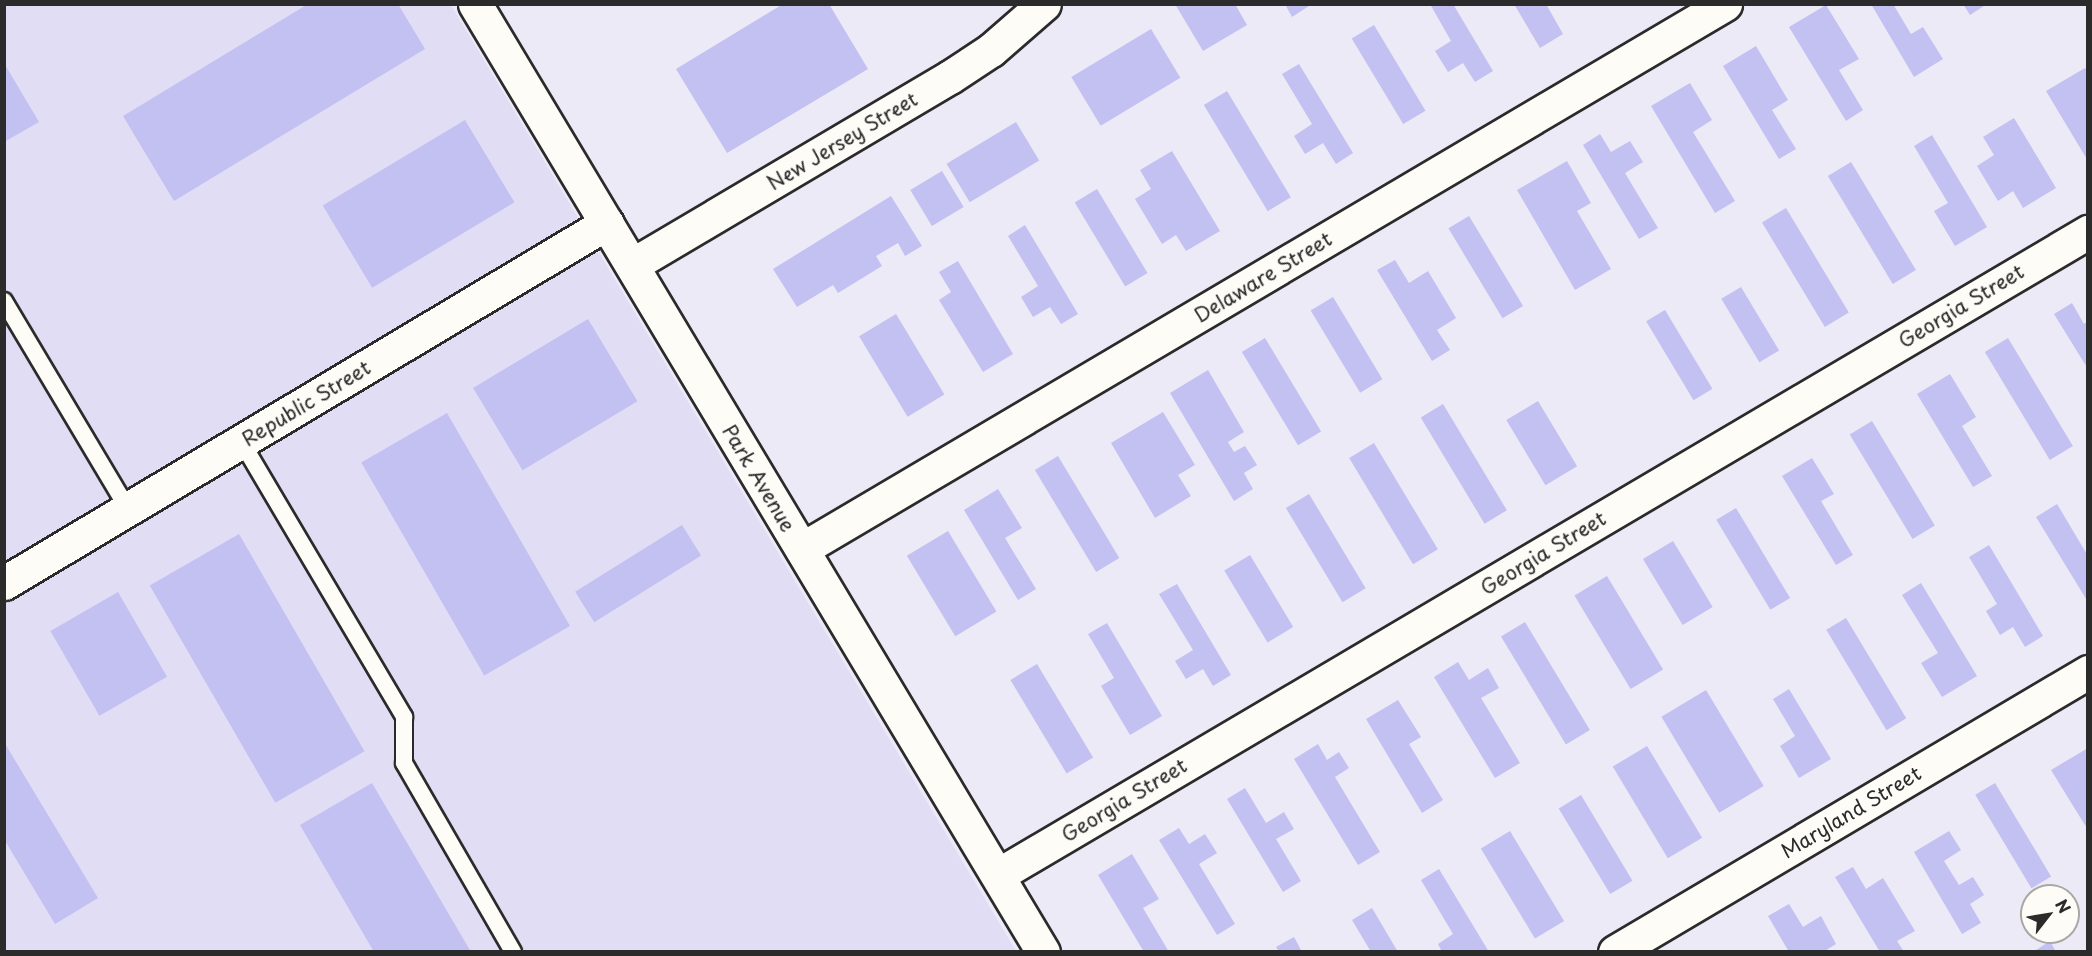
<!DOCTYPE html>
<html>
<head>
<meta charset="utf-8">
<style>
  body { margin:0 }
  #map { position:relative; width:2092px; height:956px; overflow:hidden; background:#eceaf6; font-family:"Playpen Sans",sans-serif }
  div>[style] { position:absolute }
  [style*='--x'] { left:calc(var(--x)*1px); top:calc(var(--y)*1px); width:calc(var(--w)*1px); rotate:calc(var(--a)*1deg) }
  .built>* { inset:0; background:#e0ddf5 }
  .building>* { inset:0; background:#c3c0f2; transform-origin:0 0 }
  .roads { filter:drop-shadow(2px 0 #2b2b2b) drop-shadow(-2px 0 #2b2b2b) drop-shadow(0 2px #2b2b2b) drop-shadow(0 -2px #2b2b2b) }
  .lane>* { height:16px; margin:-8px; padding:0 8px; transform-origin:8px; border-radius:8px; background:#fdfcf7 }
  .street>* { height:33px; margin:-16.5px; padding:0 16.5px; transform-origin:16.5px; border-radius:16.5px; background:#fdfcf7 }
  span { translate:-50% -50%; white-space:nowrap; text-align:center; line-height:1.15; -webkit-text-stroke:6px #fdfcf7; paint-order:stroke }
  .street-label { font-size:20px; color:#2b2b2b }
  .frame { position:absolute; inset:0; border:6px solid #2b2b2b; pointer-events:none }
  .north { position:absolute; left:2020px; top:884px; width:60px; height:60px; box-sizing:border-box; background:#fdfcf7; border:2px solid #a9a8a5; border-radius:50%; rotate:59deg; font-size:16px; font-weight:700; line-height:24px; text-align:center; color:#2b2b2b }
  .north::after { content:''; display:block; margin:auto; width:21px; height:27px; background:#2b2b2b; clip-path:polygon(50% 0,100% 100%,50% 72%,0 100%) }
</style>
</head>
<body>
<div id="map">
  <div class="built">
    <div style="clip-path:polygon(5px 5px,451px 5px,1016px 951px,5px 952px)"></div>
  </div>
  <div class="building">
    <div style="clip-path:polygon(308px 4px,398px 4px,425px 49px,174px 201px,123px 116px)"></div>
    <div style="clip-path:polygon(783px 4px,829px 4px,868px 69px,727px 153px,676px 69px)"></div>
    <div style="clip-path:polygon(1175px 4px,1235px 4px,1247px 25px,1203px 51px)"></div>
    <div style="clip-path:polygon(1285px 4px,1312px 4px,1292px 17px)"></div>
    <div style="clip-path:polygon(1430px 4px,1453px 4px,1493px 71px,1475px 82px,1463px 63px,1448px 72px,1435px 51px,1451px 41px)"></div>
    <div style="clip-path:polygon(1514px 4px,1546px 4px,1563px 34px,1540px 48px)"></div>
    <div style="clip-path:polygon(1871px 4px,1893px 4px,1911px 34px,1923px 27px,1943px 59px,1914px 77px)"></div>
    <div style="clip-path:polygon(1963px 4px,1987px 4px,1970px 15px)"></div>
    <div style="clip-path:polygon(1826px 5px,1859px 59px,1839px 70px,1863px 110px,1846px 121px,1789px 27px)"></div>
    <div style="left:1374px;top:25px;width:100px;height:26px;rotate:59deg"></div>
    <div style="left:1151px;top:29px;width:57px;height:93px;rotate:59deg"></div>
    <div style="clip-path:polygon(1756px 46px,1788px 100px,1772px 110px,1796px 149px,1779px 159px,1723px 66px)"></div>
    <div style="clip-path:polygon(4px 63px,39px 122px,4px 142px)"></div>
    <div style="clip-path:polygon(1299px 64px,1353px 153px,1336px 164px,1323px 143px,1305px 154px,1294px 136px,1312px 124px,1282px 74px)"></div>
    <div style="clip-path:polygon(2085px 68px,2088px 72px,2088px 161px,2046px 91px)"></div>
    <div style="clip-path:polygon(1690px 83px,1712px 120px,1693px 132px,1735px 201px,1715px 213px,1651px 106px)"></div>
    <div style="left:1227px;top:91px;width:124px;height:27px;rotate:59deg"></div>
    <div style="clip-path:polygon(2014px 118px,2056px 188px,2023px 208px,2013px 191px,1998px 201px,1977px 166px,1994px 155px,1983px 137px)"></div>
    <div style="left:465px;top:120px;width:96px;height:166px;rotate:59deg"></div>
    <div style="left:1016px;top:122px;width:45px;height:81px;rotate:59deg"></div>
    <div style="clip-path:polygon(1600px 134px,1611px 152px,1630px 141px,1643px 162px,1625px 173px,1658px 228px,1639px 239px,1583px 145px)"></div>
    <div style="clip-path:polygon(1932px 135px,1987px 227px,1955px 246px,1934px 211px,1948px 203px,1914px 146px)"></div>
    <div style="clip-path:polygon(1172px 151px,1220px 231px,1186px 251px,1176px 235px,1162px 244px,1135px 199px,1151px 189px,1140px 170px)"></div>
    <div style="clip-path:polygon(1567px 161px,1591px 203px,1577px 211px,1611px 269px,1575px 290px,1517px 190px)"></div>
    <div style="left:1851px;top:162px;width:126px;height:27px;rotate:59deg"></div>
    <div style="left:942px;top:171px;width:42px;height:37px;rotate:59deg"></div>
    <div style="left:1097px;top:189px;width:98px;height:26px;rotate:59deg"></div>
    <div style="clip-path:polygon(891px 196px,922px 246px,905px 256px,898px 243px,876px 256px,882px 266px,838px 293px,833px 285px,797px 307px,773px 269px)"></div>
    <div style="left:1786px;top:208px;width:122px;height:28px;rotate:59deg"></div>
    <div style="left:1469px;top:216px;width:105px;height:24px;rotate:59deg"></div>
    <div style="clip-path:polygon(1025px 225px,1078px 314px,1061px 324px,1050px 307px,1033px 317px,1021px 297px,1038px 286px,1008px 236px)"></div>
    <div style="clip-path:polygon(1395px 260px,1409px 283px,1428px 271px,1456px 318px,1437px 330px,1450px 350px,1432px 361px,1377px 270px)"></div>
    <div style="clip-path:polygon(958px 261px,1013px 354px,983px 372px,939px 300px,951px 292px,939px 272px)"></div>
    <div style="left:1741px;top:287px;width:74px;height:23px;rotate:59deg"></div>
    <div style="left:1333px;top:297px;width:96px;height:26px;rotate:59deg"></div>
    <div style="clip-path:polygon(2072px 303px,2084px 324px,2088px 321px,2088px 369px,2054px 314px)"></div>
    <div style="left:1665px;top:310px;width:92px;height:22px;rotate:59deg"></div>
    <div style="left:896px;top:314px;width:94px;height:43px;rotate:59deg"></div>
    <div style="left:588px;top:319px;width:96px;height:134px;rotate:59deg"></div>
    <div style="left:1265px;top:338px;width:109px;height:27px;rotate:59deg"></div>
    <div style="left:2008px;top:338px;width:126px;height:27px;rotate:59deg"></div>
    <div style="clip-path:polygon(1208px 370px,1244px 432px,1228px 442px,1234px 452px,1245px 446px,1257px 465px,1244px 473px,1253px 489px,1234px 501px,1170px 393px)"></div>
    <div style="clip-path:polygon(1950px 374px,1976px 417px,1962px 426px,1992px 476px,1973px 487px,1917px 394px)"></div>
    <div style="left:1538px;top:401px;width:76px;height:37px;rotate:59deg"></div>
    <div style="left:1443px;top:404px;width:124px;height:26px;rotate:59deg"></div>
    <div style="clip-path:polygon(1163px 412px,1195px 465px,1178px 475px,1191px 496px,1155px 518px,1111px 443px)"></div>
    <div style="left:447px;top:413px;width:246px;height:99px;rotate:60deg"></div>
    <div style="left:1872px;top:421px;width:122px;height:26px;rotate:59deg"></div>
    <div style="left:1374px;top:443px;width:124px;height:29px;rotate:59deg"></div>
    <div style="left:1058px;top:456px;width:119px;height:27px;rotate:59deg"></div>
    <div style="clip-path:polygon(1812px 458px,1834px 494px,1821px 501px,1853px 555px,1836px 565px,1782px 476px)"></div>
    <div style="clip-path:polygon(998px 489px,1022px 528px,1005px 538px,1036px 589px,1018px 600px,964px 510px)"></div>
    <div style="left:1309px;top:494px;width:110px;height:27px;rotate:59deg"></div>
    <div style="clip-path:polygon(2057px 504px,2088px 556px,2088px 602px,2036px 517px)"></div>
    <div style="left:1736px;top:508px;width:105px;height:23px;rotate:59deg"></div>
    <div style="left:682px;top:525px;width:36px;height:126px;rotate:58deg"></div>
    <div style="left:948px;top:531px;width:94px;height:48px;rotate:59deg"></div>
    <div style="left:239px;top:534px;width:251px;height:103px;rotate:60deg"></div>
    <div style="left:1673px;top:541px;width:77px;height:35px;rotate:59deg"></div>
    <div style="clip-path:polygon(1989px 545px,2043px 636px,2025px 647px,2013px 627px,2000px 635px,1986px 611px,1997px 604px,1969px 557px)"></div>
    <div style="left:1250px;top:555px;width:84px;height:30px;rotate:59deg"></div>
    <div style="left:1607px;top:576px;width:109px;height:38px;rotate:59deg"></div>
    <div style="clip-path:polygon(1921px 583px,1977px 676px,1942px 697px,1921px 663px,1938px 653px,1902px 595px)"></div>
    <div style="clip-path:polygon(1177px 584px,1231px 675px,1213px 686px,1203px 669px,1186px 679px,1175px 661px,1193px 650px,1159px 594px)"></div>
    <div style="left:118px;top:592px;width:98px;height:78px;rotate:60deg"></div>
    <div style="left:1846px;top:618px;width:117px;height:23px;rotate:59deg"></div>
    <div style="left:1525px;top:622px;width:126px;height:28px;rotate:59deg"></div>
    <div style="clip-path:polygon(1107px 623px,1162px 716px,1130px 735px,1101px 686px,1114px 678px,1088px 634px)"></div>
    <div style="clip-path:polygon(1458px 662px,1469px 680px,1488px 668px,1499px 688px,1481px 698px,1520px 763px,1495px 778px,1434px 677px)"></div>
    <div style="left:1037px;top:664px;width:109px;height:31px;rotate:59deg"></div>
    <div style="clip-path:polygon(1789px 689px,1831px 759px,1799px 778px,1780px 746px,1795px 736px,1773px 699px)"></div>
    <div style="left:1706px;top:690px;width:112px;height:52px;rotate:59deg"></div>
    <div style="clip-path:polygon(1398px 700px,1421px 737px,1409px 744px,1443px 800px,1422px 813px,1366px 719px)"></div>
    <div style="clip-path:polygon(4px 742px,98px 898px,55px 924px,4px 839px)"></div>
    <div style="clip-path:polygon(1318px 744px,1327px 760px,1339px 752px,1349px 768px,1335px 777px,1380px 852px,1358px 865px,1294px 759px)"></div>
    <div style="left:1647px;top:746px;width:107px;height:40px;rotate:59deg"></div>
    <div style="clip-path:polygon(2088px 748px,2088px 830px,2051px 770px)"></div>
    <div style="clip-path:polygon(372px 783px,471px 952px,374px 952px,300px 825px)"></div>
    <div style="left:1995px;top:783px;width:109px;height:23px;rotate:59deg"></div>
    <div style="clip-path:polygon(1245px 788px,1266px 823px,1284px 812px,1294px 829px,1276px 839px,1301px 881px,1283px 892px,1227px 799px)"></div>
    <div style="left:1581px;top:795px;width:100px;height:26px;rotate:59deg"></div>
    <div style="clip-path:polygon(1179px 828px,1189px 844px,1205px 834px,1217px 853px,1199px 864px,1235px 924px,1217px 935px,1159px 840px)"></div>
    <div style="left:1510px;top:831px;width:105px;height:34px;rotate:59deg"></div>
    <div style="clip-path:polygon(1949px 831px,1961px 850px,1944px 861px,1959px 885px,1973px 877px,1984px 895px,1970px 904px,1981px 923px,1962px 934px,1914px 852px)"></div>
    <div style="clip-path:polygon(1132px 854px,1159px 899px,1143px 908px,1169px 952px,1144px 952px,1098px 875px)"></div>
    <div style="clip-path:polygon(1853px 867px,1866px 889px,1883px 878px,1915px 931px,1897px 941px,1904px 952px,1880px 952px,1835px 877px)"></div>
    <div style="clip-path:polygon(1439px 869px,1489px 952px,1442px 952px,1438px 944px,1453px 934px,1421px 880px)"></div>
    <div style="clip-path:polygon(1789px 904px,1803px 927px,1821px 916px,1836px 944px,1823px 952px,1789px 952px,1768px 916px)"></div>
    <div style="clip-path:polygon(1372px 908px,1398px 952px,1371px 952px,1352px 920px)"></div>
    <div style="clip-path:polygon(1294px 937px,1302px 952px,1279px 952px,1276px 947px)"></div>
    <div style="clip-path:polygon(2050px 941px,2056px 952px,2033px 952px)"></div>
  </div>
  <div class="roads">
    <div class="lane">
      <div style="--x:4;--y:301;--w:242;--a:59.2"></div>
      <div style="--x:241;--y:441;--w:321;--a:59.4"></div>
      <div style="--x:404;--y:717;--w:46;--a:90"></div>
      <div style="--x:404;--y:763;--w:218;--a:60"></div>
    </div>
    <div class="street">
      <div style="--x:475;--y:4;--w:1105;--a:59.07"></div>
      <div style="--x:632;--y:265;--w:369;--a:-30.6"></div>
      <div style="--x:950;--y:77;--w:49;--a:-33.4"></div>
      <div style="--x:991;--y:50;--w:70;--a:-41"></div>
      <div style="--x:802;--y:549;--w:1072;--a:-30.56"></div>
      <div style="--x:4;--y:583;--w:702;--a:-30.84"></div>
      <div style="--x:998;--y:875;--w:1266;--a:-30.54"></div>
      <div style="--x:1615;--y:952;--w:550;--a:-30.62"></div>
    </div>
  </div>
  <div class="street-label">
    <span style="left:842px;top:141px;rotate:-31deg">New Jersey Street</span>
    <span style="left:1263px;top:277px;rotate:-31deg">Delaware Street</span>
    <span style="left:1961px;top:306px;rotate:-31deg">Georgia Street</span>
    <span style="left:306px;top:403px;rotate:-31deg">Republic Street</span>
    <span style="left:759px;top:478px;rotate:59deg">Park Avenue</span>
    <span style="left:1543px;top:553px;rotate:-31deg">Georgia Street</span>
    <span style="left:1124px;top:800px;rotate:-31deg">Georgia Street</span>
    <span style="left:1851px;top:812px;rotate:-31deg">Maryland Street</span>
  </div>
  <div class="frame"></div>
  <div class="north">N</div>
</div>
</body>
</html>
